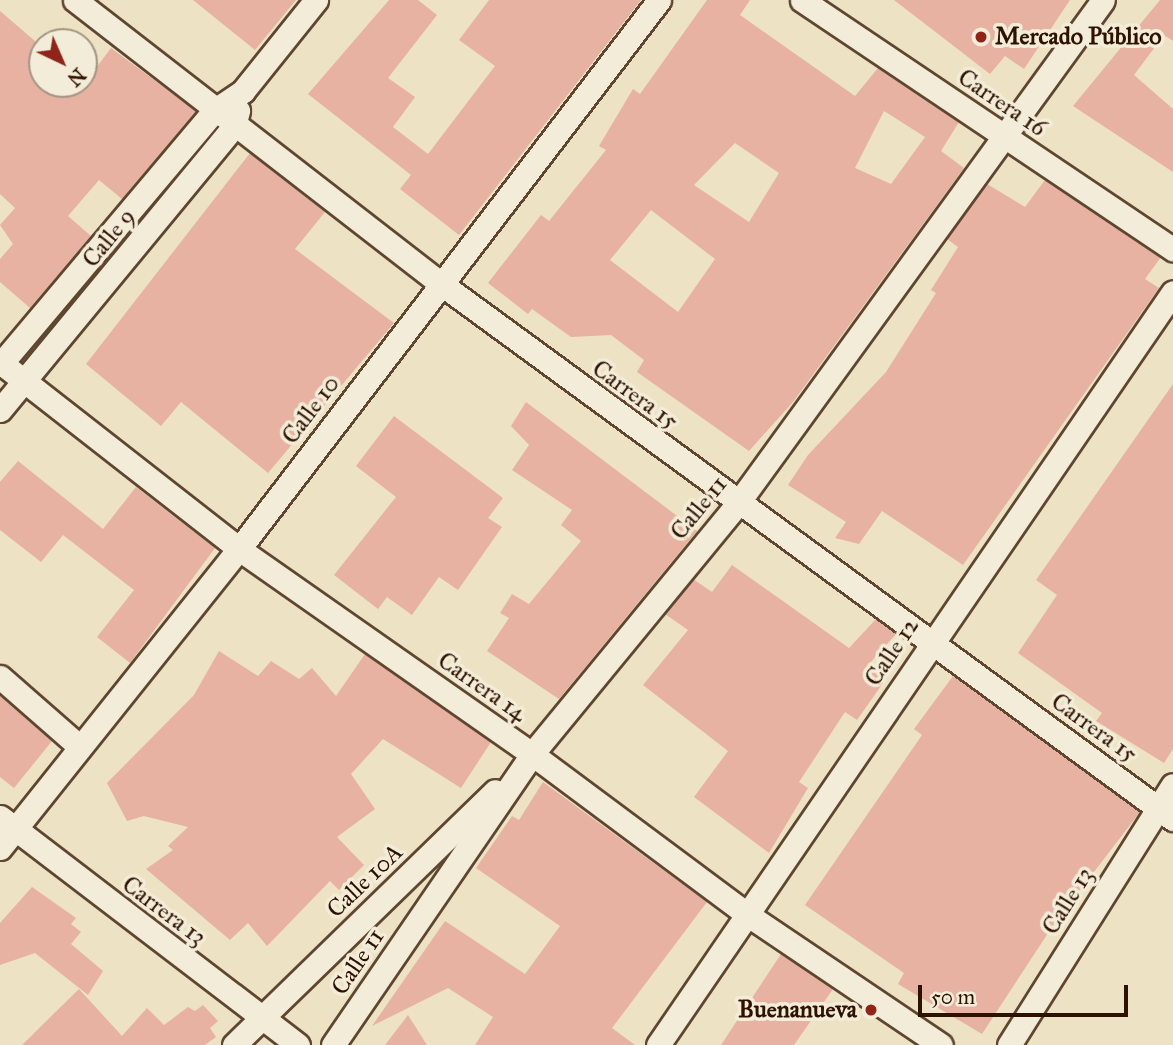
<!DOCTYPE html>
<html>
<head>
<meta charset="utf-8">
<style>
  body { margin:0 }
  #map { position:relative; width:1173px; height:1045px; overflow:hidden; background:#ede2c3; font-family:"IM FELL Great Primer",serif }
  div>[style] { position:absolute }
  [style*='--x'] { left:calc(var(--x)*1px); top:calc(var(--y)*1px); width:calc(var(--w)*1px); rotate:calc(var(--a)*1deg) }
  .building>* { inset:0; background:#e7b2a2 }
  .roads { filter:drop-shadow(2px 0 #5e4631) drop-shadow(-2px 0 #5e4631) drop-shadow(0 2px #5e4631) drop-shadow(0 -2px #5e4631) }
  .minor>* { height:23px; margin:-11.5px; padding:0 11.5px; transform-origin:11.5px; border-radius:11.5px; background:#f3ecd8 }
  .dots>* { width:19px; height:19px; translate:-50% -50%; box-sizing:border-box; border:4px solid #f3ecd8; border-radius:50% }
  span { translate:-50% -50%; white-space:nowrap; text-align:center; line-height:1.15; -webkit-text-stroke:7px #f3ecd8; paint-order:stroke }
  .poi-label { font-size:24px; color:#2e1200; font-weight:700 }
  .left { translate:0 -50%; text-align:left }
  .right { translate:-100% -50%; text-align:right }
  .street-label { font-size:24px; color:#2e1200 }
  .north { position:absolute; left:28px; top:28px; width:70px; height:70px; box-sizing:border-box; background:#f3ecd8; border:2px solid #a49582; border-radius:50%; rotate:136deg; font-size:19px; font-weight:700; line-height:28px; text-align:center; color:#2e1200 }
  .north::after { content:''; display:block; margin:auto; width:24px; height:32px; background:#8f2418; clip-path:polygon(50% 0,100% 100%,50% 72%,0 100%) }
  .scale { position:absolute; left:918px; top:985px; width:210px; height:32px; box-sizing:border-box; border:4px solid #2e1200; border-top:0; padding-left:9px; font-size:21px; line-height:24px; white-space:nowrap; color:#2e1200; -webkit-text-stroke:5px #f3ecd8; paint-order:stroke }
</style>
</head>
<body>
<div id="map">
  <div class="building">
    <div style="clip-path:polygon(193px 0,296px 0,255px 50px)"></div>
    <div style="clip-path:polygon(389px 0,418px 0,437px 15px,388px 78px,415px 97px,393px 127px,428px 154px,495px 66px,459px 40px,489px 0,641px 0,459px 235px,400px 189px,411px 175px,308px 94px)"></div>
    <div style="clip-path:polygon(evenodd,707px 0,750px 0,740px 15px,855px 96px,878px 68px,959px 122px,941px 151px,964px 168px,793px 402px,749px 451px,637px 372px,644px 360px,611px 335px,571px 337px,532px 309px,528px 314px,488px 283px,541px 215px,549px 221px,606px 150px,599px 146px,633px 89px,640px 94px,707px 0,884px 111px,925px 137px,891px 184px,855px 168px,884px 111px,707px 0,735px 143px,779px 173px,749px 222px,694px 185px,735px 143px,707px 0,651px 210px,715px 259px,678px 312px,610px 260px,651px 210px)"></div>
    <div style="clip-path:polygon(894px 0,1070px 0,1024px 69px,1005px 56px,990px 74px)"></div>
    <div style="clip-path:polygon(1160px 0,1173px 0,1173px 41px,1164px 35px,1134px 75px,1173px 109px,1173px 172px,1073px 106px)"></div>
    <div style="clip-path:polygon(0 11px,42px 47px,42px 84px,84px 84px,111px 48px,196px 111px,122px 199px,99px 180px,68px 216px,91px 236px,30px 308px,0 282px,0 259px,13px 244px,0 225px,15px 208px,0 194px)"></div>
    <div style="clip-path:polygon(250px 153px,325px 212px,295px 249px,394px 323px,268px 473px,181px 402px,161px 426px,86px 364px)"></div>
    <div style="clip-path:polygon(1045px 180px,1161px 257px,1145px 279px,1159px 288px,963px 565px,882px 511px,859px 544px,835px 538px,846px 522px,788px 485px,808px 455px,886px 372px,936px 293px,931px 290px,958px 247px,947px 239px,987px 184px,1025px 207px)"></div>
    <div style="clip-path:polygon(1173px 384px,1173px 749px,1164px 763px,1096px 721px,1102px 713px,1018px 653px,1057px 595px,1036px 580px)"></div>
    <div style="clip-path:polygon(526px 402px,697px 531px,559px 699px,487px 651px,509px 618px,500px 613px,512px 594px,529px 604px,581px 541px,561px 525px,572px 510px,512px 470px,529px 445px,511px 426px)"></div>
    <div style="clip-path:polygon(394px 416px,503px 498px,488px 518px,502px 527px,458px 590px,439px 577px,412px 615px,387px 597px,378px 609px,334px 575px,396px 497px,356px 466px)"></div>
    <div style="clip-path:polygon(18px 461px,103px 529px,136px 487px,215px 548px,130px 663px,97px 637px,134px 590px,63px 535px,41px 562px,0 530px,0 482px)"></div>
    <div style="clip-path:polygon(732px 565px,849px 648px,876px 619px,896px 634px,870px 663px,888px 676px,857px 720px,845px 712px,799px 782px,808px 788px,769px 853px,694px 797px,728px 751px,643px 685px,688px 630px,665px 614px,693px 579px,712px 592px)"></div>
    <div style="clip-path:polygon(219px 651px,258px 676px,271px 661px,299px 679px,312px 668px,336px 696px,365px 654px,491px 742px,461px 788px,383px 739px,351px 774px,375px 809px,337px 837px,364px 865px,339px 890px,330px 881px,267px 946px,248px 923px,230px 940px,146px 869px,173px 850px,168px 846px,188px 827px,144px 816px,127px 821px,107px 783px,194px 695px)"></div>
    <div style="clip-path:polygon(953px 676px,1140px 812px,1054px 924px,982px 1034px,898px 984px,904px 973px,805px 905px,922px 735px,914px 729px)"></div>
    <div style="clip-path:polygon(0 696px,52px 741px,14px 788px,0 777px)"></div>
    <div style="clip-path:polygon(543px 782px,707px 902px,612px 1028px,635px 1045px,475px 1045px,493px 1017px,448px 988px,372px 1026px,445px 921px,525px 974px,560px 926px,476px 868px,512px 816px,519px 820px)"></div>
    <div style="clip-path:polygon(32px 887px,76px 918px,71px 924px,81px 932px,71px 944px,103px 971px,88px 995px,35px 953px,0 965px,0 923px)"></div>
    <div style="clip-path:polygon(781px 954px,833px 989px,794px 1045px,721px 1045px)"></div>
    <div style="clip-path:polygon(79px 989px,122px 1036px,147px 1008px,164px 1025px,188px 1007px,195px 1011px,203px 1005px,218px 1021px,210px 1028px,216px 1037px,205px 1045px,22px 1045px)"></div>
    <div style="clip-path:polygon(408px 1015px,427px 1045px,385px 1045px)"></div>
  </div>
  <div class="roads">
    <div class="minor">
      <div style="--x:75;--y:0;--w:462;--a:37.8"></div>
      <div style="--x:440;--y:283;--w:908;--a:36.18"></div>
      <div style="--x:802;--y:0;--w:447;--a:33.9"></div>
      <div style="--x:0;--y:362;--w:303;--a:38"></div>
      <div style="--x:239;--y:549;--w:358;--a:35"></div>
      <div style="--x:532;--y:754;--w:266;--a:36.7"></div>
      <div style="--x:745;--y:913;--w:236;--a:34"></div>
      <div style="--x:0;--y:365;--w:334;--a:-49.9"></div>
      <div style="--x:215;--y:110;--w:34;--a:-34"></div>
      <div style="--x:243;--y:91;--w:117;--a:-51.3"></div>
      <div style="--x:0;--y:410;--w:368;--a:-50.5"></div>
      <div style="--x:234;--y:126;--w:16;--a:-75"></div>
      <div style="--x:0;--y:677;--w:106;--a:41.2"></div>
      <div style="--x:0;--y:817;--w:375;--a:37.4"></div>
      <div style="--x:0;--y:848;--w:383;--a:-51.4"></div>
      <div style="--x:239;--y:549;--w:691;--a:-52.58"></div>
      <div style="--x:234;--y:1045;--w:364;--a:-44.2"></div>
      <div style="--x:333;--y:1045;--w:353;--a:-55.6"></div>
      <div style="--x:532;--y:754;--w:325;--a:-50.6"></div>
      <div style="--x:738;--y:503;--w:621;--a:-54.03"></div>
      <div style="--x:658;--y:1045;--w:912;--a:-55.63"></div>
      <div style="--x:1009;--y:1045;--w:307;--a:-57.8"></div>
    </div>
  </div>
  <div class="dots">
    <div style="left:981px;top:37px;background:#8f2418"></div>
    <div style="left:871px;top:1010px;background:#8f2418"></div>
  </div>
  <div class="poi-label">
    <span class="left" style="left:995px;top:37px">Mercado Público</span>
    <span class="right" style="left:857px;top:1010px">Buenanueva</span>
  </div>
  <div class="street-label">
    <span style="left:1002px;top:103px;rotate:34deg">Carrera 16</span>
    <span style="left:109px;top:238px;rotate:-51deg">Calle 9</span>
    <span style="left:635px;top:395px;rotate:36deg">Carrera 15</span>
    <span style="left:311px;top:410px;rotate:-53deg">Calle 10</span>
    <span style="left:699px;top:508px;rotate:-51deg">Calle 11</span>
    <span style="left:892px;top:652px;rotate:-56deg">Calle 12</span>
    <span style="left:482px;top:687px;rotate:35deg">Carrera 14</span>
    <span style="left:1094px;top:728px;rotate:36deg">Carrera 15</span>
    <span style="left:365px;top:881px;rotate:-44deg">Calle 10A</span>
    <span style="left:1068px;top:901px;rotate:-58deg">Calle 13</span>
    <span style="left:164px;top:911px;rotate:37deg">Carrera 13</span>
    <span style="left:358px;top:962px;rotate:-56deg">Calle 11</span>
  </div>
  <div class="north">N</div>
  <div class="scale">50 m</div>
</div>
</body>
</html>
